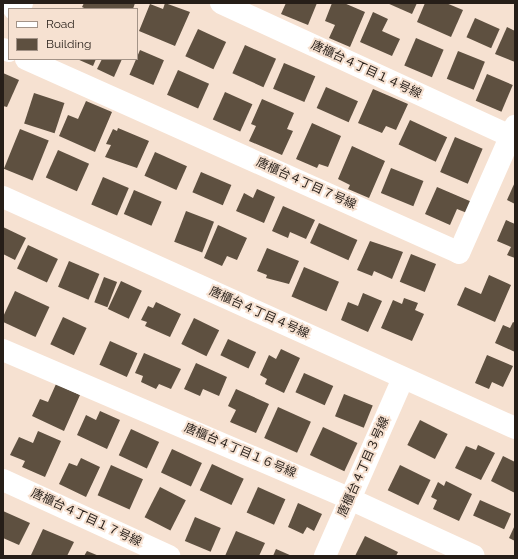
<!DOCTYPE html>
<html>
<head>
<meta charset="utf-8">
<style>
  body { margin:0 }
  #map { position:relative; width:518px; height:559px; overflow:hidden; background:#f6e1d1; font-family:Raleway,"Noto Sans JP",sans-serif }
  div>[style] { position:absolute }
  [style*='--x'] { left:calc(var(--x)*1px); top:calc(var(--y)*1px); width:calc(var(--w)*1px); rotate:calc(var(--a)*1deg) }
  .building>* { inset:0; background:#5e5040; transform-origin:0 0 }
  .minor>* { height:22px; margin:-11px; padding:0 11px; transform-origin:11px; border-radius:11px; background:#fff }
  span { translate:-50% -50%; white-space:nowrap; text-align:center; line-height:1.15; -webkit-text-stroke:4px #f6e1d1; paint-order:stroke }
  .street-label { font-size:12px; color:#261e18 }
  .frame { position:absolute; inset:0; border:4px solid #261e18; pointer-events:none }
  .legend { position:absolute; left:8px; top:8px; width:130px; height:52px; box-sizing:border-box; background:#f6e1d1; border:1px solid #a39387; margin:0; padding:5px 7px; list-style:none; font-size:12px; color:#261e18 }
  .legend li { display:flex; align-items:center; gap:8px; height:20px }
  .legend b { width:20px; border:1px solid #a39387 }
</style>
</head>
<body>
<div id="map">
  <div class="building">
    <div style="clip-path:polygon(84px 3px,135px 3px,133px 9px,86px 9px,82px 7px)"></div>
    <div style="clip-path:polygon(165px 3px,190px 12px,175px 46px,139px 31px,150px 4px,163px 9px)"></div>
    <div style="clip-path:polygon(286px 3px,317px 3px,308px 25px,281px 14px)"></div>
    <div style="clip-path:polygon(332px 3px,344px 3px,365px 12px,350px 47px,329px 38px,335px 25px,325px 21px)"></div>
    <div style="clip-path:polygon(387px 3px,417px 3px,412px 14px)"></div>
    <div style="clip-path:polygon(425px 3px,446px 3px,463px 10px,451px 37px,417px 22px)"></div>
    <div style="clip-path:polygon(373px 12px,388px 19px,382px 31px,400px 39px,392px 56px,360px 42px)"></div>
    <div style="left:475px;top:18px;width:27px;height:21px;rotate:24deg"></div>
    <div style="clip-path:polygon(507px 27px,515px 31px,515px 62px,495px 54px)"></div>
    <div style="left:198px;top:29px;width:31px;height:30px;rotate:25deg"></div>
    <div style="left:416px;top:38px;width:30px;height:30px;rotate:23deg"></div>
    <div style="left:245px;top:45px;width:34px;height:31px;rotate:24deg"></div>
    <div style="left:140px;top:50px;width:26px;height:27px;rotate:23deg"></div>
    <div style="left:458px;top:51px;width:29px;height:30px;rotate:22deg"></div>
    <div style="clip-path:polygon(77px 59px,96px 59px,93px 66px)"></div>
    <div style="clip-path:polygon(102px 59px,122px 59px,114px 77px,97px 69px)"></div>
    <div style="left:284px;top:63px;width:34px;height:28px;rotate:23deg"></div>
    <div style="left:178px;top:70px;width:34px;height:27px;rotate:24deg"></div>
    <div style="clip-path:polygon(3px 73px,19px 80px,7px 107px,3px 106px)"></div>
    <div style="left:487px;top:74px;width:28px;height:29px;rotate:23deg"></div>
    <div style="left:326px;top:87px;width:35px;height:23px;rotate:24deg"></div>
    <div style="clip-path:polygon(373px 89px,408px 104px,396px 130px,386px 126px,382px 133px,358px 123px)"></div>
    <div style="left:225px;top:92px;width:30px;height:30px;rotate:24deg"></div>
    <div style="left:34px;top:93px;width:32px;height:32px;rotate:18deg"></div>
    <div style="clip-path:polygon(262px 99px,294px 113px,287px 129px,293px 131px,282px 155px,249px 141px,256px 126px,251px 124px)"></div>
    <div style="clip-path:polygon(86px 101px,112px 112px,95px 152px,59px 136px,68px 115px,78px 119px)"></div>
    <div style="left:410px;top:120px;width:41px;height:27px;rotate:25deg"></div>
    <div style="clip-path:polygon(312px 123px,341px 136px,328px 167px,319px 164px,317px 168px,296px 159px)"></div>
    <div style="clip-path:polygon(118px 128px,149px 141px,137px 168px,105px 157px,111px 145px,106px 144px,113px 129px,117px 131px)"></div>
    <div style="left:20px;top:129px;width:31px;height:43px;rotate:22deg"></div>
    <div style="left:455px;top:137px;width:30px;height:38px;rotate:23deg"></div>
    <div style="clip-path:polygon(352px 146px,385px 161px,369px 198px,348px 189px,350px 185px,338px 179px)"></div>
    <div style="left:58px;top:150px;width:34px;height:30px;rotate:24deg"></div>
    <div style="left:155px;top:152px;width:35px;height:26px;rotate:24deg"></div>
    <div style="left:391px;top:168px;width:35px;height:27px;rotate:22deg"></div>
    <div style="left:201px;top:172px;width:33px;height:22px;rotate:23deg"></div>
    <div style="left:103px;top:177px;width:28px;height:30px;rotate:23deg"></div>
    <div style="clip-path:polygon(515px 182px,515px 204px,507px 200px)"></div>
    <div style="clip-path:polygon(437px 187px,472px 202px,467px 213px,457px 209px,450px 225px,425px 214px)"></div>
    <div style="clip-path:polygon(257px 189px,275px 197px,264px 223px,236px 211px,244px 193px,253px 198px)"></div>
    <div style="left:134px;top:190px;width:30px;height:26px;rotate:23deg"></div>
    <div style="clip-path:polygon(283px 206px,315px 220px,306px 239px,290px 232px,288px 238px,272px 231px)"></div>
    <div style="left:186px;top:211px;width:30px;height:33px;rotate:21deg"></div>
    <div style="clip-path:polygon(506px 220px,515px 224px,515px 258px,507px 255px,511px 247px,497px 241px)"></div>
    <div style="left:319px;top:223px;width:42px;height:22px;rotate:24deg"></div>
    <div style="clip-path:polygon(218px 225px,247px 238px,237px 260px,227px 256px,222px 266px,204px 258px)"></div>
    <div style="clip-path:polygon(3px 227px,26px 238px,15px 260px,3px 254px)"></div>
    <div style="clip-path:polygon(370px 241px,403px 252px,392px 279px,374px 271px,372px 276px,357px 270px)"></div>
    <div style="left:28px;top:245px;width:33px;height:26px;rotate:25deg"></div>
    <div style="clip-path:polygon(267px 248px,299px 261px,289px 284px,266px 278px,267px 275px,257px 271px)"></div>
    <div style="left:411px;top:254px;width:27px;height:30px;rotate:22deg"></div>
    <div style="left:69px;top:261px;width:33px;height:28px;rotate:23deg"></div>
    <div style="left:304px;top:267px;width:38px;height:32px;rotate:23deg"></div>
    <div style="clip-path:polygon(489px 275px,511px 285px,495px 322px,457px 305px,465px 287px,481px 294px)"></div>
    <div style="left:104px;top:277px;width:14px;height:27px;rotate:21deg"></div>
    <div style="left:121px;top:281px;width:23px;height:31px;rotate:25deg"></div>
    <div style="left:15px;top:291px;width:38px;height:33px;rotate:25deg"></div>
    <div style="clip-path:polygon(363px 293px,382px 301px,368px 332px,341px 320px,348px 302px,358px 306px)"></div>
    <div style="clip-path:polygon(404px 298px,418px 303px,415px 310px,424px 314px,412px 341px,381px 328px,393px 300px,402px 304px)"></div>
    <div style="clip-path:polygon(156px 302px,181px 314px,170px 337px,145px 326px,147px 322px,141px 320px,148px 306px,153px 308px)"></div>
    <div style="left:63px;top:317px;width:26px;height:30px;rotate:25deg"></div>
    <div style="left:194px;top:318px;width:28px;height:29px;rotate:26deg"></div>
    <div style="clip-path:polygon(513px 322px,515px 323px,515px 352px,495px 343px,503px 325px,510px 328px)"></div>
    <div style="left:228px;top:339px;width:31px;height:18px;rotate:25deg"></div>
    <div style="left:110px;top:341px;width:30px;height:26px;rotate:24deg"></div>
    <div style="clip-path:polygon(281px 349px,300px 358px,284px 393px,265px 384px,267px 379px,260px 375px,269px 355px,276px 359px)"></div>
    <div style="clip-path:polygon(144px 353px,181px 369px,171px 389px,159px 384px,156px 389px,141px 382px,143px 376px,135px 373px)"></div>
    <div style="clip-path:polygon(487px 355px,513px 366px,503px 387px,492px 382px,489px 389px,475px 383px)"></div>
    <div style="clip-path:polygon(196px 363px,227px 377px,219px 396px,203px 389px,200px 396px,184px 389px)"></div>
    <div style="left:304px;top:373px;width:32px;height:21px;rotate:24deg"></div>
    <div style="clip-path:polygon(56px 384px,80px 395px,64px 431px,32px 416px,40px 399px,48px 402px)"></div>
    <div style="clip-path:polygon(236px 389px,269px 404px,256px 433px,230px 422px,236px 410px,228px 406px)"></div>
    <div style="left:344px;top:394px;width:31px;height:24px;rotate:22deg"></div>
    <div style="left:278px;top:407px;width:36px;height:34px;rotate:24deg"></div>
    <div style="clip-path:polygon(100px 411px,120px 420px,107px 449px,77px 435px,86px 415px,96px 420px)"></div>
    <div style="left:420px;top:420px;width:31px;height:28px;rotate:27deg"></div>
    <div style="left:323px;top:427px;width:38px;height:31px;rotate:25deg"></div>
    <div style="left:131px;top:429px;width:31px;height:29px;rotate:25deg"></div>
    <div style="clip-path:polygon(38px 431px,61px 441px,45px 477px,22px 467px,25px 461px,10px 455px,19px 437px,33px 443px)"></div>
    <div style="clip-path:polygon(478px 445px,495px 453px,481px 480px,455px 468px,466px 446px,476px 450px)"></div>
    <div style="left:172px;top:449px;width:33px;height:26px;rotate:25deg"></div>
    <div style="clip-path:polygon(503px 456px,515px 462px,515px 493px,491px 481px)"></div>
    <div style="clip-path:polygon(81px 458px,100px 467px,86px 497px,59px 484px,69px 463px,77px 466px)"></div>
    <div style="left:212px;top:464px;width:35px;height:29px;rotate:25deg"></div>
    <div style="left:111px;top:465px;width:35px;height:33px;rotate:24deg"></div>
    <div style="left:400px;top:465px;width:34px;height:28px;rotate:26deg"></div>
    <div style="clip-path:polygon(446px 481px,472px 494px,459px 521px,433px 509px,437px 500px,431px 497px,438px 482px,444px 486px)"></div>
    <div style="left:160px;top:487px;width:29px;height:34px;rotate:27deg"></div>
    <div style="left:258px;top:487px;width:30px;height:28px;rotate:24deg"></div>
    <div style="left:480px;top:500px;width:34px;height:17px;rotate:24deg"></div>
    <div style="clip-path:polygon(298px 503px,322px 514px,314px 531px,307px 527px,303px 534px,288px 527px)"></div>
    <div style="clip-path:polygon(3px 511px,30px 523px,19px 545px,3px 538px)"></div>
    <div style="left:195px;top:517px;width:28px;height:26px;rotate:23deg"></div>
    <div style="clip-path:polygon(515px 525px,515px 541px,509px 538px)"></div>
    <div style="clip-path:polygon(43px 529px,74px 542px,67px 556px,31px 555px)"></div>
    <div style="clip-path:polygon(236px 531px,265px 543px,259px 556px,225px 556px)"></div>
    <div style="clip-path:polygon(365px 536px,398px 552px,396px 556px,355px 556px)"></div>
    <div style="clip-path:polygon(276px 549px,292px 556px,273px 556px)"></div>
    <div style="clip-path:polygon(87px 551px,99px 556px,84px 556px)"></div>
  </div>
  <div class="minor">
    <div style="--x:221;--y:3;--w:318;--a:24.7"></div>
    <div style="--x:14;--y:9;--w:10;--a:-37"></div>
    <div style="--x:3;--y:49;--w:6;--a:18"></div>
    <div style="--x:26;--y:59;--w:474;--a:24.1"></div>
    <div style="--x:459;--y:253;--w:139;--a:-66.2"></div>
    <div style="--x:3;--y:197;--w:562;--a:24.28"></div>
    <div style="--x:3;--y:350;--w:378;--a:23.2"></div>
    <div style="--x:350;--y:499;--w:136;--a:24.7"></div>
    <div style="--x:3;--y:480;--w:183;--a:24.6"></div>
    <div style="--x:325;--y:556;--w:194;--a:-66.3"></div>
  </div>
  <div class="street-label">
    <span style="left:366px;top:70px;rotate:25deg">唐櫃台４丁目１４号線</span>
    <span style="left:306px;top:184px;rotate:24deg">唐櫃台４丁目７号線</span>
    <span style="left:259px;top:313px;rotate:24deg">唐櫃台４丁目４号線</span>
    <span style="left:240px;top:451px;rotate:23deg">唐櫃台４丁目１６号線</span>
    <span style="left:364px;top:467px;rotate:-66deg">唐櫃台４丁目３号線</span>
    <span style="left:86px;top:518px;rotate:25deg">唐櫃台４丁目１７号線</span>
  </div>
  <div class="frame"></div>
  <ul class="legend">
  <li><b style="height:5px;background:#fff"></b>Road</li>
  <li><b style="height:11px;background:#5e5040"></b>Building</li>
  </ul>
</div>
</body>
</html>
